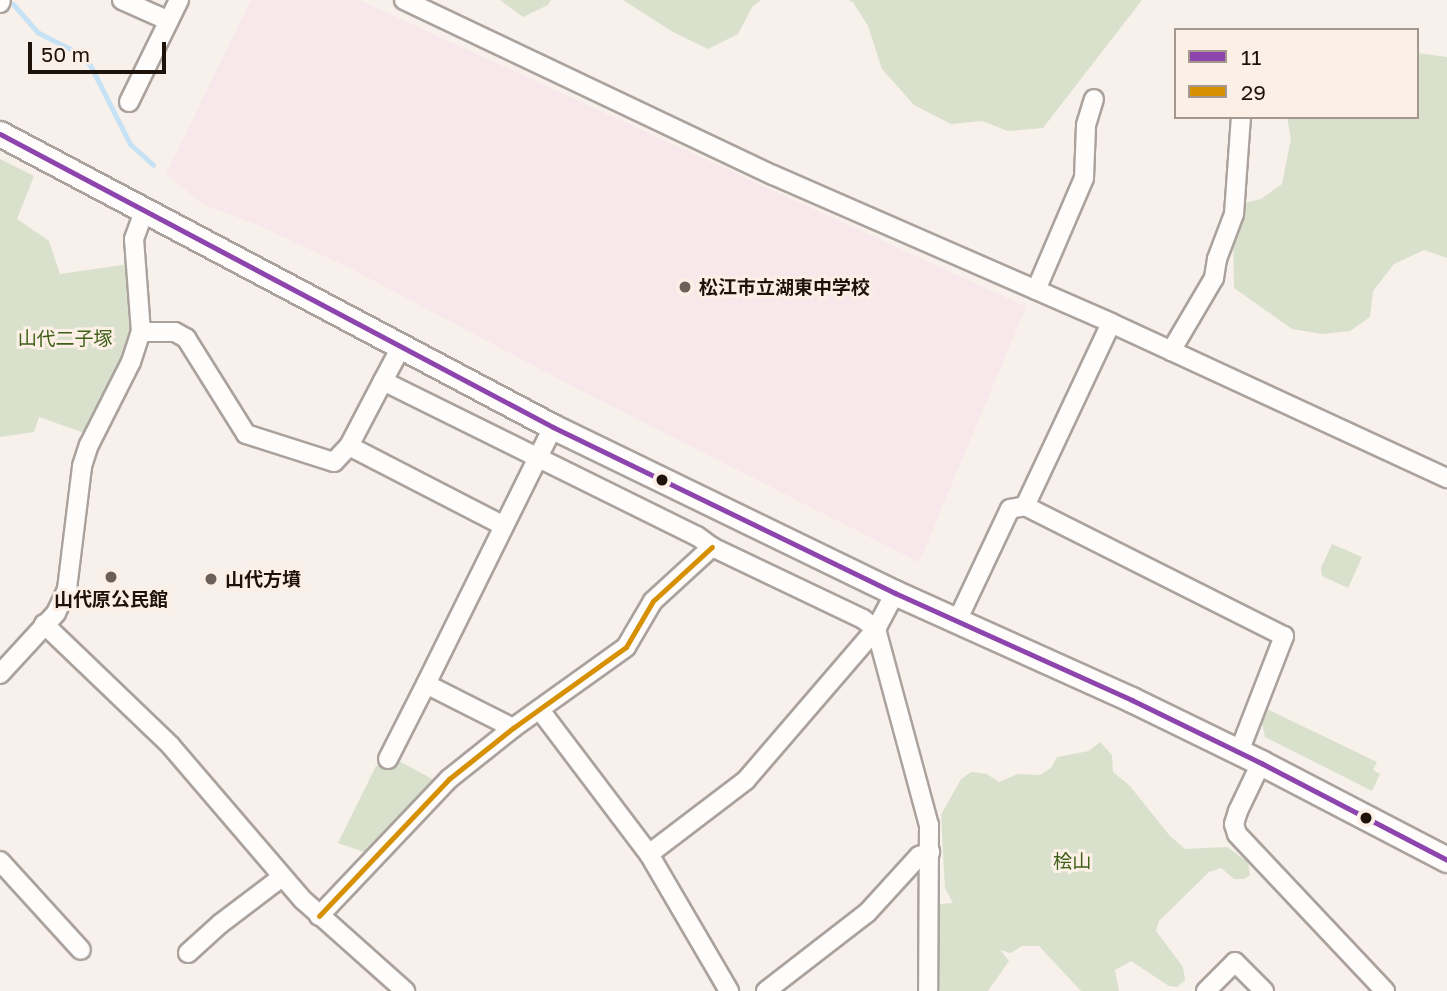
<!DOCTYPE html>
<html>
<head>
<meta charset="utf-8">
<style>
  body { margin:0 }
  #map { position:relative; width:1447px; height:991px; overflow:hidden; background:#f7f0eb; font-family:"Golos Text","Noto Sans JP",sans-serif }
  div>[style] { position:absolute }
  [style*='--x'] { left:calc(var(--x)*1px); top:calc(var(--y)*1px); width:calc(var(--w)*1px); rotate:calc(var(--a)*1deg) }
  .education>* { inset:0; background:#f8e7eb }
  .green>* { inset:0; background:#d9e0cc }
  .stream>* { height:5px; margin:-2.5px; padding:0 2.5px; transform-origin:2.5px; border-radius:2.5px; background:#c7e2f5 }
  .roads { filter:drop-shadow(2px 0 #aba29d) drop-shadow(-2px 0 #aba29d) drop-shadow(0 2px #aba29d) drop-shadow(0 -2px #aba29d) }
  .street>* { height:18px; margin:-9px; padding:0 9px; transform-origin:9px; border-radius:9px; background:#fefdfc }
  .secondary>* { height:24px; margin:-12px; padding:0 12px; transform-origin:12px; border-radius:12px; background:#fefdfc }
  .bus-1>* { height:5px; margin:-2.5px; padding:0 2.5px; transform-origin:2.5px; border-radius:2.5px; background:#8e44ad }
  .bus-2>* { height:5px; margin:-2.5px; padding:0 2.5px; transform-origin:2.5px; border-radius:2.5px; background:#d69002 }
  .dots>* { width:19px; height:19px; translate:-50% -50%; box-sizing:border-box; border:4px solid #fcefe6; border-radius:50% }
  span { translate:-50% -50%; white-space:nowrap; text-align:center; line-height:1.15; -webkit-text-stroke:6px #fcefe6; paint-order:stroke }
  .poi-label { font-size:19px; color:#1e130b; font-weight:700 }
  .left { translate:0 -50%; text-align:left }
  .park-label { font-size:19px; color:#3f6019 }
  .legend { position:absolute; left:1174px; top:28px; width:245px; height:91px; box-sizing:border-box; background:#fcefe6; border:2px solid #a3978e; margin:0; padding:9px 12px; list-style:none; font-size:21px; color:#1e130b }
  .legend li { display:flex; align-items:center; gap:14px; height:35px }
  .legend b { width:35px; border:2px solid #a3978e }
  .scale { position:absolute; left:28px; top:42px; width:138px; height:32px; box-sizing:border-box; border:4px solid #1e130b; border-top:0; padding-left:9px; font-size:21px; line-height:24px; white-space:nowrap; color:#1e130b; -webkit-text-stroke:5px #fcefe6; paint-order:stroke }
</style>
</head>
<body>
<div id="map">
  <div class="education">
    <div style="clip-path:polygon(251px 0,359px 0,1026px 307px,919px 562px,576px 388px,350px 268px,258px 225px,203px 204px,166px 174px)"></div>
  </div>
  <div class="green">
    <div style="clip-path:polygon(500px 0,551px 0,548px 5px,523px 17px)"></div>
    <div style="clip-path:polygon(623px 0,761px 0,752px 7px,738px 34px,708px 49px,673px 32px)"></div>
    <div style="clip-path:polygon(848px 0,1142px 0,1043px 128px,1008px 131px,982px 121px,951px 124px,914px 105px,882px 69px,868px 26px,853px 2px)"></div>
    <div style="clip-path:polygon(1417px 53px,1447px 57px,1447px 258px,1424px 250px,1394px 264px,1373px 291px,1370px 317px,1350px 331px,1322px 334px,1292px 329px,1234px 288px,1233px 227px,1244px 203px,1261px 199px,1282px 184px,1291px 139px,1287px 117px,1417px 117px)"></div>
    <div style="clip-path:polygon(0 159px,34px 176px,17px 219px,49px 241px,60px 274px,130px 264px,137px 335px,90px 435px,39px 417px,34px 432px,0 437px)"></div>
    <div style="clip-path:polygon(1332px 544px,1362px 557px,1348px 588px,1322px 576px,1321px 568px)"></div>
    <div style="clip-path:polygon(1267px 709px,1377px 762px,1373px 770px,1380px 774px,1372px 791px,1265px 737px,1262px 723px)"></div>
    <div style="clip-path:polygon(1100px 742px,1112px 755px,1113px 772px,1129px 785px,1170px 836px,1185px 849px,1227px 847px,1248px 862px,1250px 875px,1244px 879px,1234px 879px,1221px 868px,1209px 872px,1159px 921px,1156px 931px,1183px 967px,1185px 980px,1177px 987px,1169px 986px,1131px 961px,1115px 970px,1119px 991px,1081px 991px,1039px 946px,1022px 946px,1011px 953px,1000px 950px,1009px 961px,988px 991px,937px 991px,940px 904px,953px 903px,945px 888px,941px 815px,961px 779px,971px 772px,987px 774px,999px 782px,1018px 774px,1040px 775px,1051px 768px,1057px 757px,1089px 751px)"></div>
    <div style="clip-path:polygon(397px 760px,436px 781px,367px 853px,338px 843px,376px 766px)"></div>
  </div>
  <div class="stream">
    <div style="--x:13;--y:4;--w:37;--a:49"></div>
    <div style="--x:37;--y:32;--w:44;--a:27.1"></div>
    <div style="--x:76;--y:52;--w:19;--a:43"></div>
    <div style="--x:90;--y:65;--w:89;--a:63.1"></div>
    <div style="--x:130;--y:144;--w:31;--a:42"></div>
  </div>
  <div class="roads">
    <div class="street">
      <div style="--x:122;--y:0;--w:51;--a:24.1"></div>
      <div style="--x:404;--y:0;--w:408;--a:25.4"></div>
      <div style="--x:773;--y:175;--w:369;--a:23.6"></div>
      <div style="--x:1111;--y:323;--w:370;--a:24.8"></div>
      <div style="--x:0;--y:3;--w:3;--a:-72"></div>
      <div style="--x:129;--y:102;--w:114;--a:-63.9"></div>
      <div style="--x:1036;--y:290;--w:122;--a:-66.8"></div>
      <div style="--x:1084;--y:178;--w:53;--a:-87.8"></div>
      <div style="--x:1086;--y:125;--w:27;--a:-73"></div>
      <div style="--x:141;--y:332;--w:34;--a:0"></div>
      <div style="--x:175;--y:332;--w:13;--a:29"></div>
      <div style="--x:186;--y:338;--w:113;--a:58"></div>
      <div style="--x:246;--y:434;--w:92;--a:17.7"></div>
      <div style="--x:334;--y:462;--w:22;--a:-47"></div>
      <div style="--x:400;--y:349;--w:36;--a:118"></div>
      <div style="--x:383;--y:381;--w:350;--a:26.3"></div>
      <div style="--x:697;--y:536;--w:19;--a:36"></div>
      <div style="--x:712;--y:547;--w:167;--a:25.5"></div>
      <div style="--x:863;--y:619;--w:16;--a:38"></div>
      <div style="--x:876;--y:629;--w:203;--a:74.9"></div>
      <div style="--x:929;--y:825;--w:166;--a:90.3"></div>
      <div style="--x:1171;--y:351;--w:85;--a:-59.5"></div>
      <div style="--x:1214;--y:278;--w:19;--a:-81"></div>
      <div style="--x:1217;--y:259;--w:48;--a:-69.3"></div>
      <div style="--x:1234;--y:214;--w:97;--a:-85.9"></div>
      <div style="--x:383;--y:381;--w:73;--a:117.6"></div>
      <div style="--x:349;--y:446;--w:174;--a:27.3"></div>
      <div style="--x:1025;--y:506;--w:202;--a:-64.8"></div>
      <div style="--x:957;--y:621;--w:124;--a:-64.7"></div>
      <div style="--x:1010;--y:509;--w:15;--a:-11"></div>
      <div style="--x:1025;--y:506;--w:290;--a:26.7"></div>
      <div style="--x:1284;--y:636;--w:124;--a:111.2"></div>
      <div style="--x:44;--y:624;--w:175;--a:43.8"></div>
      <div style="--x:170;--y:745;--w:204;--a:49.4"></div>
      <div style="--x:303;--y:900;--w:137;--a:41.7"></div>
      <div style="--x:0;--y:674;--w:83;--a:-47.4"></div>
      <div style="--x:56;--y:613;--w:26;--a:-65"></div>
      <div style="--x:67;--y:589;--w:124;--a:-83"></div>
      <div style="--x:82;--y:466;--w:22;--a:-72"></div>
      <div style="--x:89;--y:445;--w:93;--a:-63.2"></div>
      <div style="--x:131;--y:362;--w:32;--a:-72"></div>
      <div style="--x:141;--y:332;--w:93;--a:-94.3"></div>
      <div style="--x:134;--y:239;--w:32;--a:-70"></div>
      <div style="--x:540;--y:710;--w:181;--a:52.9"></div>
      <div style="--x:649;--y:854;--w:159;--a:59.7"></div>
      <div style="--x:513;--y:728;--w:97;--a:-153.2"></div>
      <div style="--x:426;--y:684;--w:287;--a:-63.7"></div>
      <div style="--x:388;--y:759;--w:84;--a:-63.1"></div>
      <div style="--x:1261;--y:763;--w:53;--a:115.6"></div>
      <div style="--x:1238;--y:811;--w:14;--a:107"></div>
      <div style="--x:1234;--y:824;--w:10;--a:73"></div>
      <div style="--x:1237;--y:834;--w:216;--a:46.7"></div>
      <div style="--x:649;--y:854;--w:122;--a:-37.3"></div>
      <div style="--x:746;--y:780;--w:199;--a:-49.3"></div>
      <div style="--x:876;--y:629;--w:41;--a:-62.2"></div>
      <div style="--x:0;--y:861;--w:120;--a:47.7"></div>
      <div style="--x:319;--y:916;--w:189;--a:-46.5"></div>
      <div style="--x:449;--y:779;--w:82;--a:-38.6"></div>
      <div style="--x:513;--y:728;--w:139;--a:-35.6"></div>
      <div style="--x:626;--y:647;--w:53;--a:-59.6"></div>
      <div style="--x:653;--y:601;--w:80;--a:-42.5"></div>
      <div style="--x:188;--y:953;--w:43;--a:-42.2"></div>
      <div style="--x:220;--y:924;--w:78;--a:-37.2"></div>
      <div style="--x:766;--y:991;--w:128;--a:-37.7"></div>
      <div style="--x:867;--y:913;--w:77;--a:-47.6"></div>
      <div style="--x:919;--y:856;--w:12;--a:-20"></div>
      <div style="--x:1206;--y:991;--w:41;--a:-45"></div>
      <div style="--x:1235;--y:962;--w:41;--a:45"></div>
    </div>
    <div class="secondary">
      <div style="--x:0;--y:134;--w:626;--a:27.92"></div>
      <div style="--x:553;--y:427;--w:380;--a:25.9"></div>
      <div style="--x:895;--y:593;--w:260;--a:24.3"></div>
      <div style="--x:1132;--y:700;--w:144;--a:26"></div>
      <div style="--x:1261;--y:763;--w:210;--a:27.5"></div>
    </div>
  </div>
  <div class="bus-1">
    <div style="--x:0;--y:134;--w:626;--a:27.92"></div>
    <div style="--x:553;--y:427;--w:380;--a:25.9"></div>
    <div style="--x:895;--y:593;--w:260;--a:24.3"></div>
    <div style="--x:1132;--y:700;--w:144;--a:26"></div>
    <div style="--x:1261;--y:763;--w:210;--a:27.5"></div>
  </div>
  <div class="bus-2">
    <div style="--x:319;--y:916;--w:189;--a:-46.5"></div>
    <div style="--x:449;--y:779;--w:82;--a:-38.6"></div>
    <div style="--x:513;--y:728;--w:139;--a:-35.6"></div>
    <div style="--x:626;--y:647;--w:53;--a:-59.6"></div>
    <div style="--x:653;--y:601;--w:80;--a:-42.5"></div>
  </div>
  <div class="dots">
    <div style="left:685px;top:287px;background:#6a6059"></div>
    <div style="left:662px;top:480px;background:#1e130b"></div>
    <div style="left:111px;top:577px;background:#6a6059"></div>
    <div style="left:211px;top:579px;background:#6a6059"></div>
    <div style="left:1366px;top:818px;background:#1e130b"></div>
  </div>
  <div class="poi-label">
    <span class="left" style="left:699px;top:287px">松江市立湖東中学校</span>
    <span class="left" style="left:225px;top:579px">山代方墳</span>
    <span style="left:111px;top:599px">山代原公民館</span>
  </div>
  <div class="park-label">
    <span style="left:65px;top:338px">山代二子塚</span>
    <span style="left:1072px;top:861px">桧山</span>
  </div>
  <ul class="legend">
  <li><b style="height:9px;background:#8e44ad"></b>11</li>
  <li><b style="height:9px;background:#d69002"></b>29</li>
  </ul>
  <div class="scale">50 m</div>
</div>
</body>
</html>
